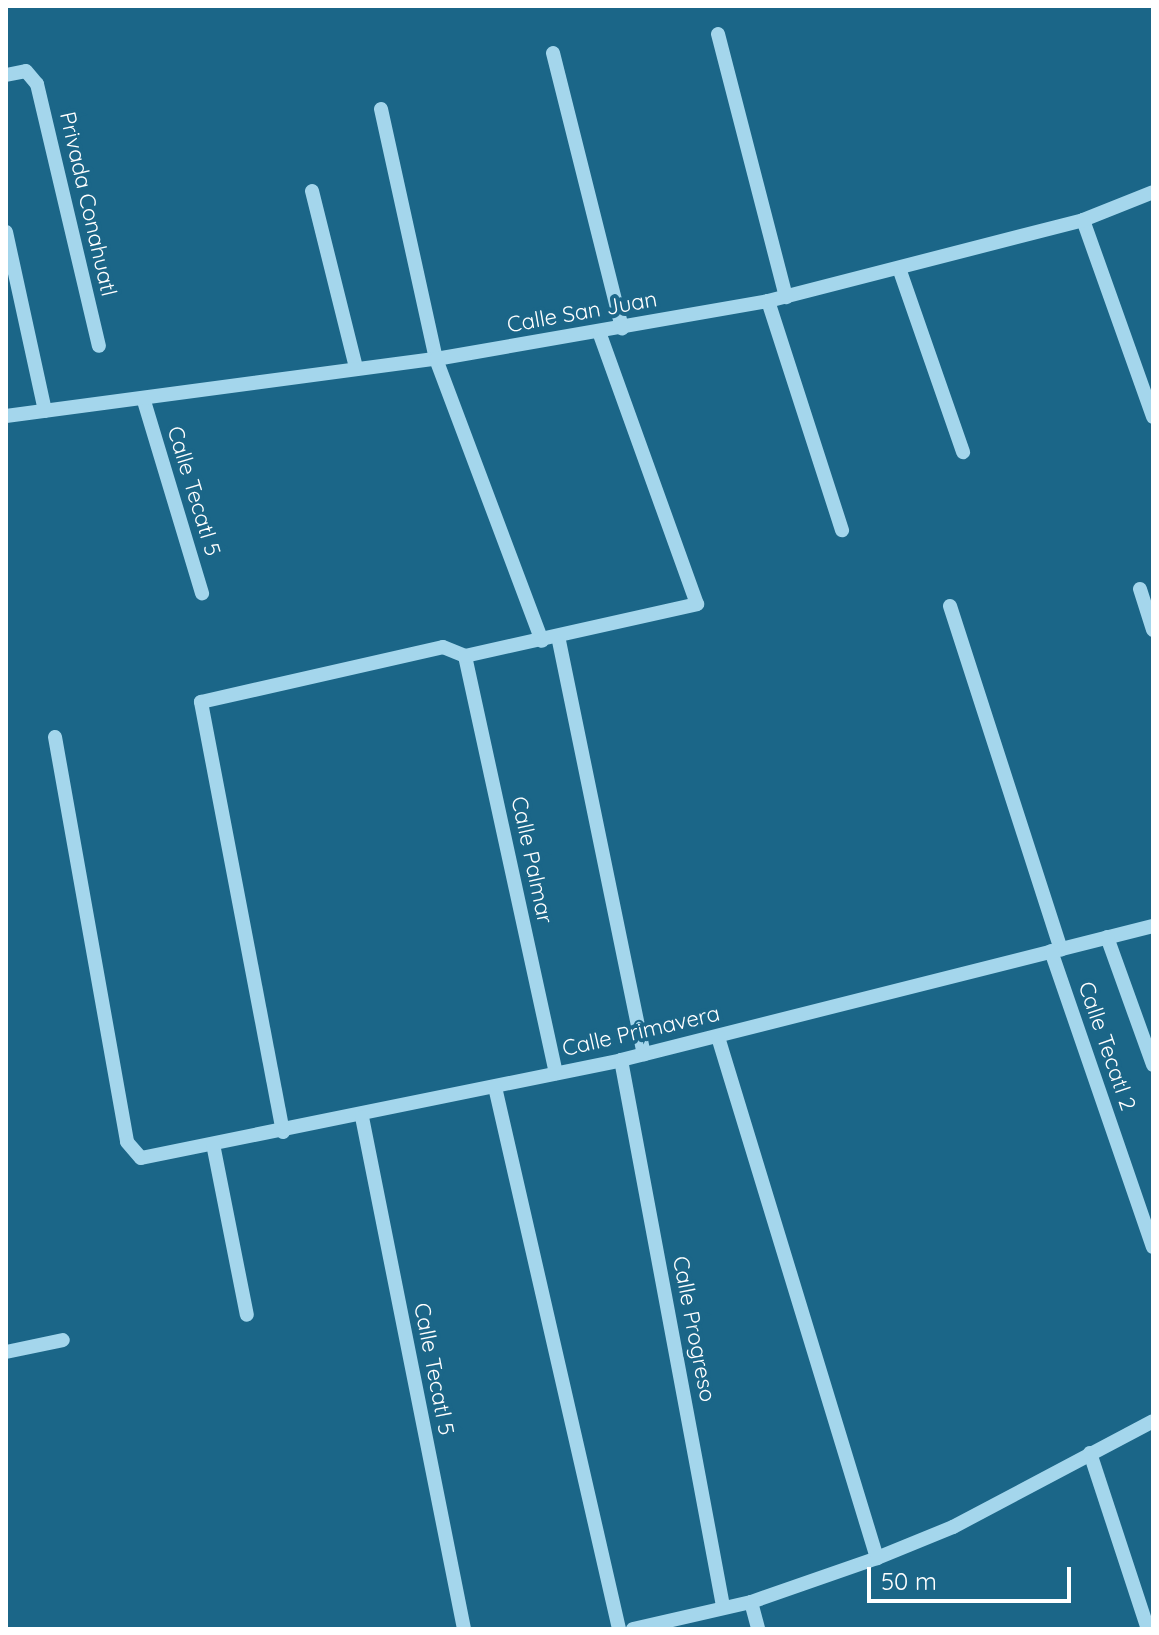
<!DOCTYPE html>
<html>
<head>
<meta charset="utf-8">
<style>
  body { margin:0 }
  #map { position:relative; width:1159px; height:1635px; overflow:hidden; background:#1b6688; font-family:Quicksand,sans-serif }
  div>[style] { position:absolute }
  [style*='--x'] { left:calc(var(--x)*1px); top:calc(var(--y)*1px); width:calc(var(--w)*1px); rotate:calc(var(--a)*1deg) }
  .minor>* { height:14px; margin:-7px; padding:0 7px; transform-origin:7px; border-radius:7px; background:#a4d6ec }
  span { translate:-50% -50%; white-space:nowrap; text-align:center; line-height:1.15; -webkit-text-stroke:8px #1b6688; paint-order:stroke }
  .street-label { font-size:22px; color:#fff }
  .frame { position:absolute; inset:0; border:8px solid #fff; pointer-events:none }
  .scale { position:absolute; left:867px; top:1567px; width:204px; height:36px; box-sizing:border-box; border:4px solid #fff; border-top:0; padding-left:10px; font-size:24px; line-height:28px; white-space:nowrap; color:#fff; -webkit-text-stroke:6px #1b6688; paint-order:stroke }
</style>
</head>
<body>
<div id="map">
  <div class="minor">
    <div style="--x:718;--y:34;--w:272;--a:75.5"></div>
    <div style="--x:553;--y:53;--w:284;--a:75.9"></div>
    <div style="--x:6;--y:75;--w:20;--a:-11"></div>
    <div style="--x:26;--y:71;--w:17;--a:50"></div>
    <div style="--x:37;--y:84;--w:269;--a:76.7"></div>
    <div style="--x:381;--y:109;--w:256;--a:77.6"></div>
    <div style="--x:436;--y:359;--w:301;--a:69.4"></div>
    <div style="--x:312;--y:191;--w:182;--a:76"></div>
    <div style="--x:1083;--y:220;--w:209;--a:70.4"></div>
    <div style="--x:6;--y:232;--w:183;--a:77.7"></div>
    <div style="--x:900;--y:271;--w:192;--a:70.8"></div>
    <div style="--x:768;--y:301;--w:241;--a:72.1"></div>
    <div style="--x:144;--y:401;--w:201;--a:73.2"></div>
    <div style="--x:6;--y:416;--w:434;--a:-7.6"></div>
    <div style="--x:436;--y:359;--w:337;--a:-9.9"></div>
    <div style="--x:768;--y:301;--w:325;--a:-14.4"></div>
    <div style="--x:1083;--y:220;--w:75;--a:-21.8"></div>
    <div style="--x:1140;--y:589;--w:43;--a:72.4"></div>
    <div style="--x:950;--y:606;--w:361;--a:72.1"></div>
    <div style="--x:558;--y:636;--w:427;--a:78.4"></div>
    <div style="--x:465;--y:656;--w:427;--a:77.7"></div>
    <div style="--x:55;--y:737;--w:411;--a:79.9"></div>
    <div style="--x:127;--y:1142;--w:21;--a:49"></div>
    <div style="--x:141;--y:1158;--w:490;--a:-11.5"></div>
    <div style="--x:621;--y:1060;--w:549;--a:-14.14"></div>
    <div style="--x:1107;--y:937;--w:136;--a:70.2"></div>
    <div style="--x:1051;--y:951;--w:313;--a:71"></div>
    <div style="--x:718;--y:1037;--w:545;--a:73.03"></div>
    <div style="--x:621;--y:1060;--w:555;--a:79.42"></div>
    <div style="--x:495;--y:1087;--w:556;--a:77.11"></div>
    <div style="--x:362;--y:1117;--w:522;--a:78.73"></div>
    <div style="--x:283;--y:1132;--w:438;--a:-100.8"></div>
    <div style="--x:201;--y:702;--w:248;--a:-12.8"></div>
    <div style="--x:443;--y:647;--w:24;--a:22"></div>
    <div style="--x:465;--y:656;--w:238;--a:-12.6"></div>
    <div style="--x:697;--y:604;--w:289;--a:-109.8"></div>
    <div style="--x:213;--y:1144;--w:174;--a:78.8"></div>
    <div style="--x:6;--y:1352;--w:58;--a:-11.9"></div>
    <div style="--x:1090;--y:1453;--w:185;--a:71.8"></div>
    <div style="--x:751;--y:1602;--w:28;--a:75"></div>
    <div style="--x:633;--y:1629;--w:121;--a:-12.9"></div>
    <div style="--x:751;--y:1602;--w:133;--a:-19.2"></div>
    <div style="--x:877;--y:1558;--w:82;--a:-22.2"></div>
    <div style="--x:953;--y:1527;--w:226;--a:-27.9"></div>
  </div>
  <div class="street-label">
    <span style="left:88px;top:204px;rotate:77deg">Privada Conahuatl</span>
    <span style="left:582px;top:312px;rotate:-10deg">Calle San Juan</span>
    <span style="left:194px;top:491px;rotate:73deg">Calle Tecatl 5</span>
    <span style="left:532px;top:860px;rotate:78deg">Calle Palmar</span>
    <span style="left:641px;top:1031px;rotate:-13deg">Calle Primavera</span>
    <span style="left:1107px;top:1046px;rotate:71deg">Calle Tecatl 2</span>
    <span style="left:694px;top:1329px;rotate:79deg">Calle Progreso</span>
    <span style="left:434px;top:1369px;rotate:79deg">Calle Tecatl 5</span>
  </div>
  <div class="frame"></div>
  <div class="scale">50 m</div>
</div>
</body>
</html>
